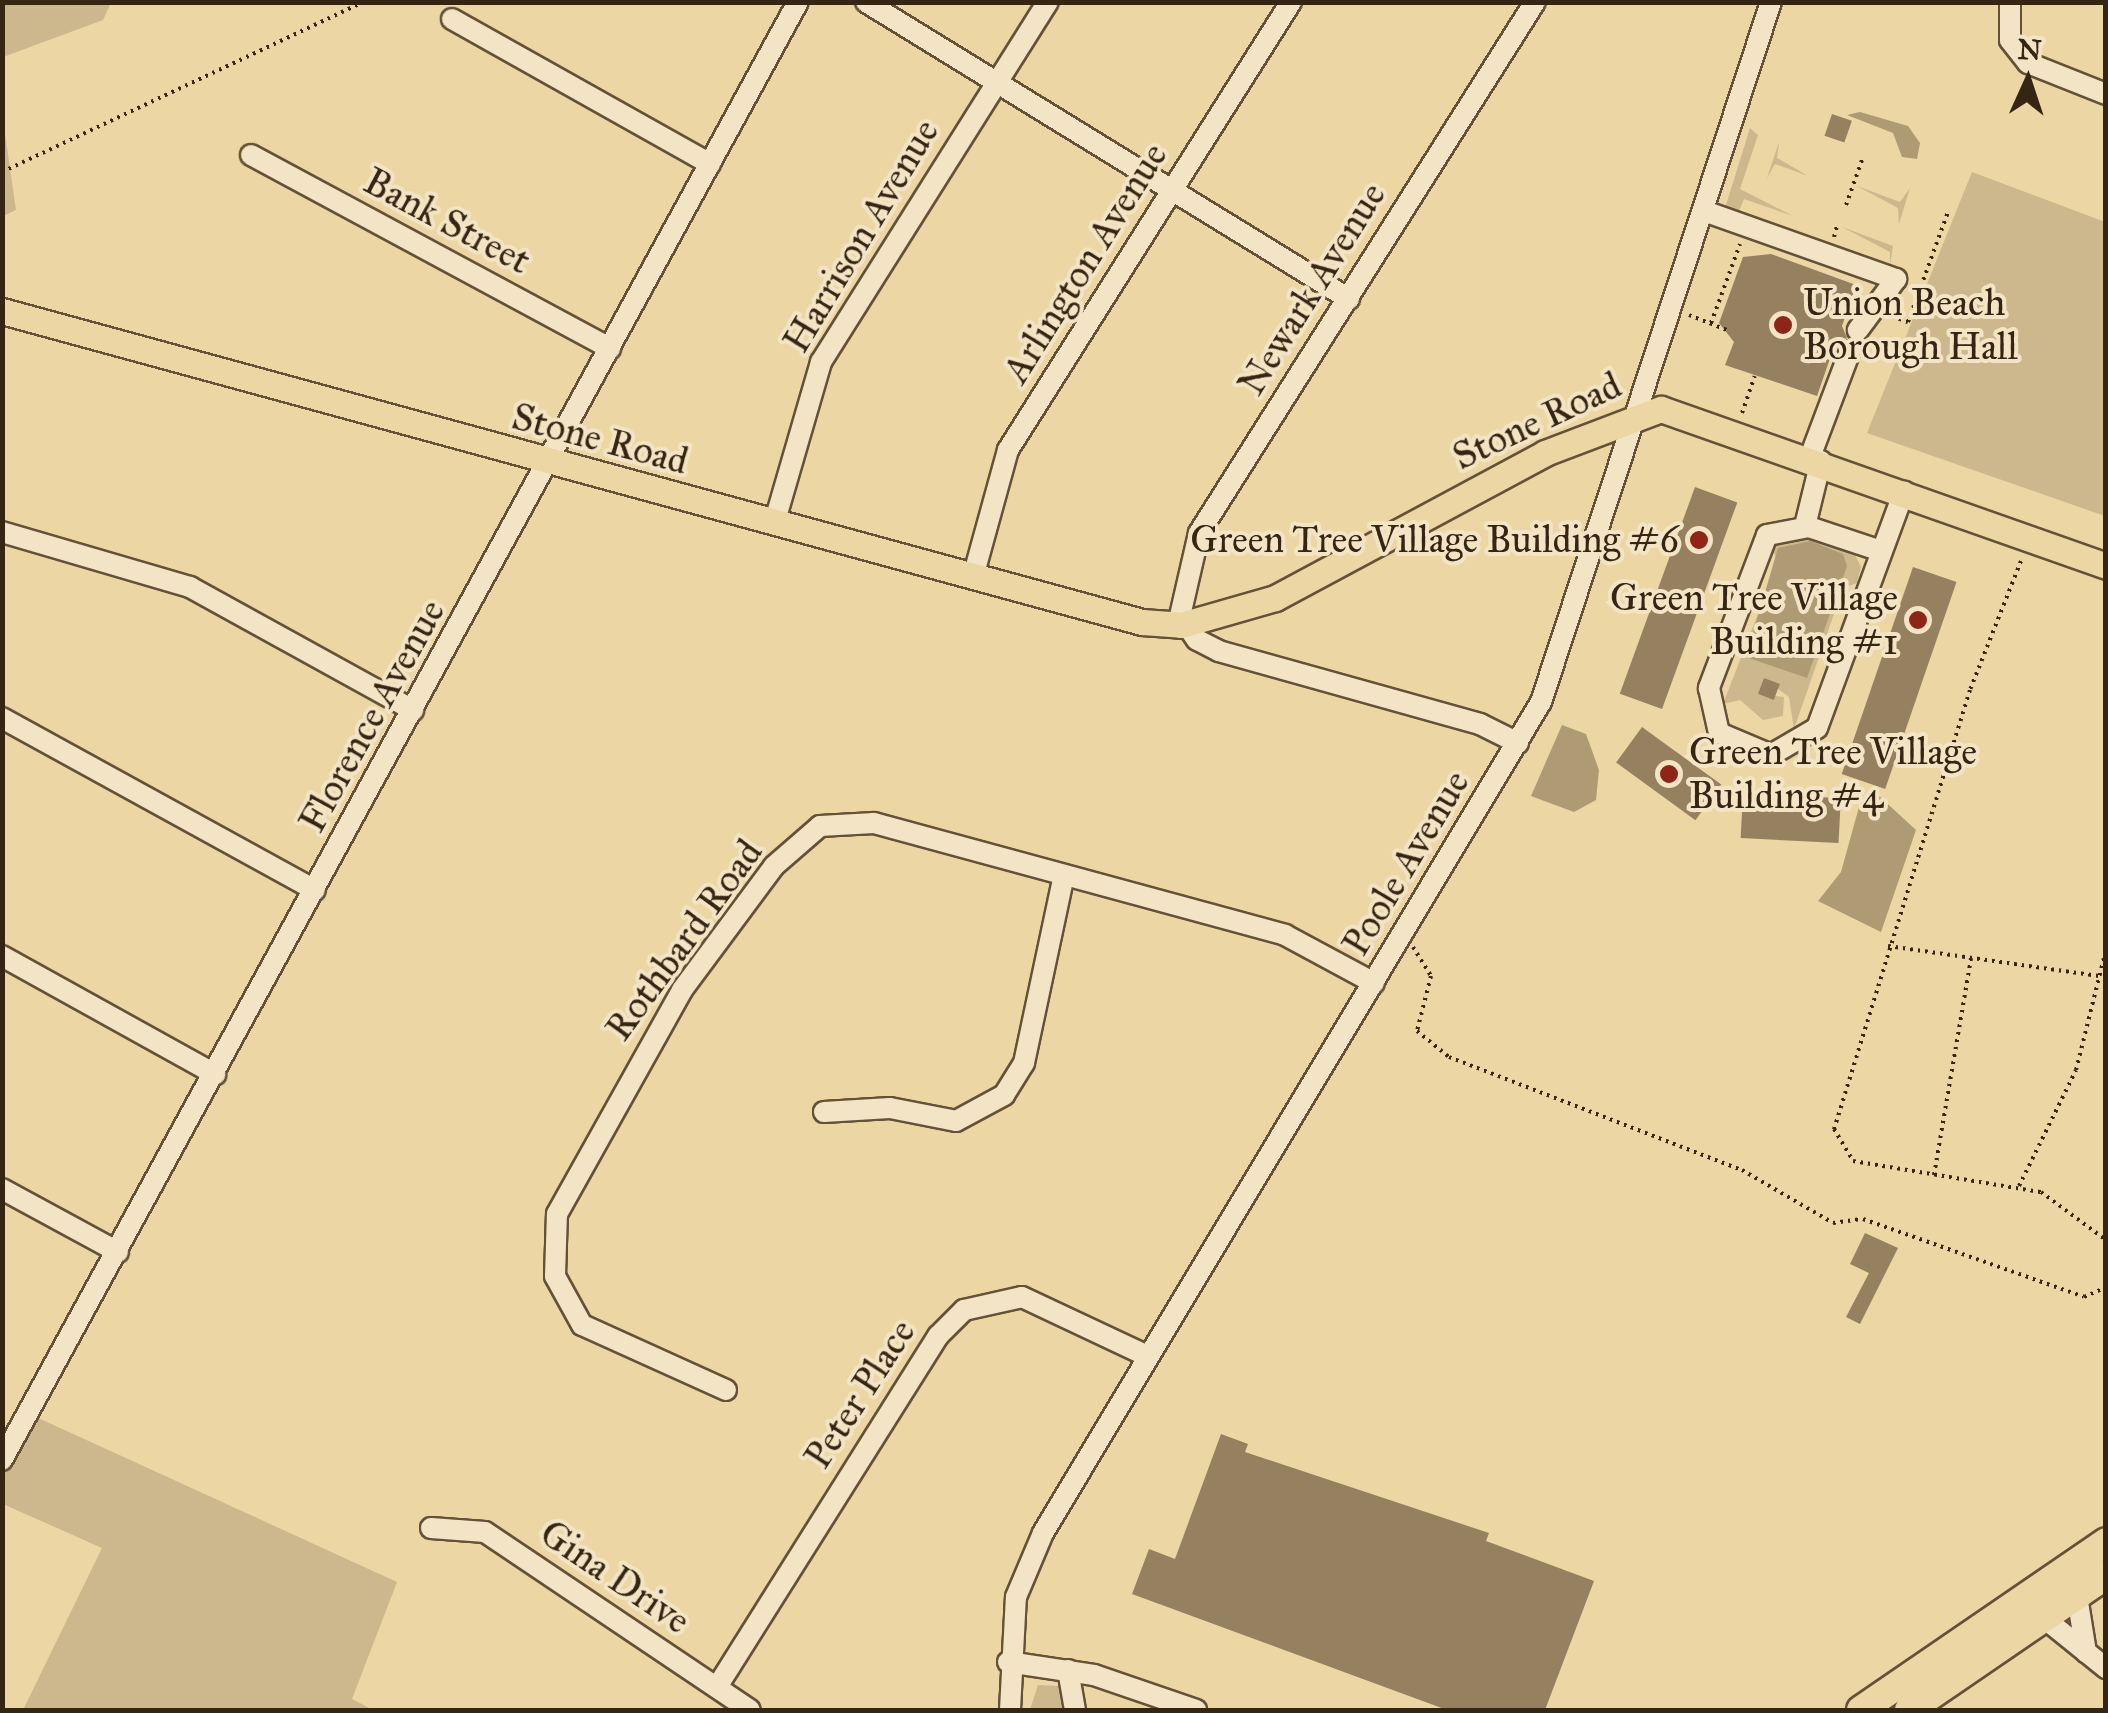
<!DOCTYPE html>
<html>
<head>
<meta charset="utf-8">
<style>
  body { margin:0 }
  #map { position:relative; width:2108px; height:1713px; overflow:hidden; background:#ebd6a4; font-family:"IM FELL Great Primer",serif }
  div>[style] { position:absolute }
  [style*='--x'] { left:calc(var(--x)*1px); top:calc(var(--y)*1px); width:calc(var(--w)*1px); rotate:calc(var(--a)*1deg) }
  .green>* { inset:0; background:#ccb88c }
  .water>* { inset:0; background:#ae9a73 }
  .building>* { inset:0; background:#95815f; transform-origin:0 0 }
  .path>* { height:4px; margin-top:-2px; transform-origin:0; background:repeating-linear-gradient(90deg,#372514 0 2.5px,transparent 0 7.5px) }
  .roads { filter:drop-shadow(2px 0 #645138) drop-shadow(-2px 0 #645138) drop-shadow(0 2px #645138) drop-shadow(0 -2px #645138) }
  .minor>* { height:20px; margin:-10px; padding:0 10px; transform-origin:10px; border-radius:10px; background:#f2e4c4 }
  .major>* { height:25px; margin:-12.5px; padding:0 12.5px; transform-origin:12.5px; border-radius:12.5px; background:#ebd6a4 }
  .highway>* { height:28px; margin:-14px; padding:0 14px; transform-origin:14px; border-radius:14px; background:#ebd6a4 }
  .dots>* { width:28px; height:28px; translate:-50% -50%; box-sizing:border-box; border:5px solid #f2e4c4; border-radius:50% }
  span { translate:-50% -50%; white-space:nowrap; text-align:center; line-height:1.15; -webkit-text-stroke:8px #f2e4c4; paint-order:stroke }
  .street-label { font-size:38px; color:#372514 }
  .poi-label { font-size:38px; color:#372514 }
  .left { translate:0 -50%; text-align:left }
  .right { translate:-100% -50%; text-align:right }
  .frame { position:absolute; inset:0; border:5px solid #372514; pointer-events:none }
  .north { position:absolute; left:1978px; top:30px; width:100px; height:100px; -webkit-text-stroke:8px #f2e4c4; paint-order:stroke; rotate:3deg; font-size:28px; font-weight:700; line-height:40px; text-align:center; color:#372514 }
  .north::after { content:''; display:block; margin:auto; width:35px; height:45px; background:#372514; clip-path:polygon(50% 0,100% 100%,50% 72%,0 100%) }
</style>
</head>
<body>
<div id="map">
  <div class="green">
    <div style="clip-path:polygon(3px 2px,111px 2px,111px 3px,103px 20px,3px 57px)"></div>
    <div style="clip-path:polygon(3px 120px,16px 210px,3px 216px,2px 216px)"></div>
    <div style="clip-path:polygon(1750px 128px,1758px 135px,1740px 189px,1793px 216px,1744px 199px,1739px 211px,1725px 208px)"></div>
    <div style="clip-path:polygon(1779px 142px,1777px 158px,1808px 176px,1775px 164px,1767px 178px)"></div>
    <div style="clip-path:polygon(1972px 172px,2105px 222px,2105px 516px,1867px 433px)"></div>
    <div style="clip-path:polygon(1857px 186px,1900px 202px,1910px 188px,1899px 224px,1898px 208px)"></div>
    <div style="clip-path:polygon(1842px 227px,1893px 246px,1890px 265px,1890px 252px)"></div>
    <div style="clip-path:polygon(1802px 536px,1855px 555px,1861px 567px,1857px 583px,1843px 588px,1794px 729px,1789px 697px,1764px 678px,1758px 694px,1784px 697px,1783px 716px,1763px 720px,1740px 700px,1723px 704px,1778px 562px,1771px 547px)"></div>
    <div style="clip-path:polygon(23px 1411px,397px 1582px,352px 1699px,373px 1710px,23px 1710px,102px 1548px,3px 1504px,3px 1450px)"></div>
    <div style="clip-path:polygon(1038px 1685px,1059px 1686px,1066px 1710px,1030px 1710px)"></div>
  </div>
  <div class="water">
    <div style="clip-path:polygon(1860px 112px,1908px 126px,1920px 143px,1917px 159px,1902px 157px,1893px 133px,1847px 115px)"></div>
    <div style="clip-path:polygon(1810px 541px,1843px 554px,1847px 566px,1807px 678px,1746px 657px,1778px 548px)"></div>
    <div style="clip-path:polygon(1562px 725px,1586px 734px,1599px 770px,1596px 800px,1574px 812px,1531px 796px)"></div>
    <div style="clip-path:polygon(1879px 796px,1916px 830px,1881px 932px,1818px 901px,1841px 872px,1859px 807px)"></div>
  </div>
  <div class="building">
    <div style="left:1832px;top:114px;width:21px;height:23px;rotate:19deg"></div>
    <div style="clip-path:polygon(1771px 254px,1856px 285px,1842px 326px,1847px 338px,1835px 344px,1817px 396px,1725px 365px,1734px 342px,1719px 323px,1743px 257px)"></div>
    <div style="left:1695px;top:487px;width:45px;height:220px;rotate:20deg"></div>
    <div style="left:1913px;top:567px;width:46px;height:219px;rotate:19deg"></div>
    <div style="left:1764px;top:678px;width:17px;height:17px;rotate:21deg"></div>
    <div style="left:1642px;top:727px;width:98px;height:44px;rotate:36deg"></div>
    <div style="left:1743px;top:793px;width:98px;height:45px;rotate:3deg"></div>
    <div style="clip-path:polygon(1865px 1233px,1898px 1248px,1860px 1324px,1846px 1317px,1869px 1273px,1850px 1264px)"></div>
    <div style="clip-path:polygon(1221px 1434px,1248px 1444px,1245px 1452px,1489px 1533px,1486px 1541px,1594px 1581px,1545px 1710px,1447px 1710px,1132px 1594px,1149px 1549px,1175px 1559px)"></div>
  </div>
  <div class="path">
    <div style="--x:2;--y:172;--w:399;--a:-25.2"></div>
    <div style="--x:1846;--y:205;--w:48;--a:-70.4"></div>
    <div style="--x:1834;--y:237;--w:11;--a:-75"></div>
    <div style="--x:1689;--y:315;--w:41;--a:21.5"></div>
    <div style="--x:1892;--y:316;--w:17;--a:21"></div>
    <div style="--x:1908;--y:322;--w:117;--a:-70"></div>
    <div style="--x:1711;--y:323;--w:84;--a:-69.8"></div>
    <div style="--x:1742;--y:413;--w:39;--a:-71"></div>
    <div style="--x:2021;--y:561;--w:139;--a:111.6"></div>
    <div style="--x:1970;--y:690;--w:460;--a:107.2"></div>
    <div style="--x:1834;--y:1129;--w:37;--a:59"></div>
    <div style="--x:1853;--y:1161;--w:191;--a:9.4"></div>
    <div style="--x:2041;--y:1192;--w:81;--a:36.4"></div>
    <div style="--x:1888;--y:946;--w:213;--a:8.1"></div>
    <div style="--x:1413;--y:947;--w:34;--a:58"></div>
    <div style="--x:1431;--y:976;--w:57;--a:104.3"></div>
    <div style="--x:1417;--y:1031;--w:41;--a:39.1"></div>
    <div style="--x:1449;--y:1057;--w:314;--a:21.1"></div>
    <div style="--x:1742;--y:1170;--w:105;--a:30.2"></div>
    <div style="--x:1833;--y:1223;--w:30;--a:-8"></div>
    <div style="--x:1863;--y:1219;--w:234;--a:19.4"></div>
    <div style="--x:2084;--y:1297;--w:24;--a:-24"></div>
    <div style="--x:1934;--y:1175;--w:220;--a:-80.3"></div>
    <div style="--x:2019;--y:1186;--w:129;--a:-63.8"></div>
    <div style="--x:2076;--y:1070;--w:124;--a:-76"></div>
  </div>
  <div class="roads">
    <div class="minor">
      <div style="--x:866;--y:2;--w:567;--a:31.59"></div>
      <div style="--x:2010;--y:2;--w:38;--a:90"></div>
      <div style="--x:2010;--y:40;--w:29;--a:52"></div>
      <div style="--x:2028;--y:63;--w:84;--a:21.7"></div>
      <div style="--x:452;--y:19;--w:296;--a:29.3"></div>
      <div style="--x:251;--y:155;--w:408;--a:28.3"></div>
      <div style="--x:1704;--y:211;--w:204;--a:19.5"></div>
      <div style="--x:1896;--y:279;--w:64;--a:126.7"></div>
      <div style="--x:1810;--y:457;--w:113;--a:-69.3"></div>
      <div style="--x:774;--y:524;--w:169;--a:-73.8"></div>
      <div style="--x:821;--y:362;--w:426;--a:-57.8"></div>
      <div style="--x:1805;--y:526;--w:67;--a:-76.2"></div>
      <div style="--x:2;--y:532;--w:196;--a:16.3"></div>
      <div style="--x:190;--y:587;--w:255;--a:28.9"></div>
      <div style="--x:1881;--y:551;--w:76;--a:-161.6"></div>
      <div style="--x:1809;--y:527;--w:43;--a:169.2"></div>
      <div style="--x:1767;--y:535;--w:164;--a:110.8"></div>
      <div style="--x:1709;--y:688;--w:46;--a:77.5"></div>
      <div style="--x:1719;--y:733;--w:56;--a:22.9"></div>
      <div style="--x:1771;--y:755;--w:53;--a:-30.4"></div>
      <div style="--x:1817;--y:728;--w:252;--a:-69.8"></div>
      <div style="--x:973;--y:577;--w:132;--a:-74.6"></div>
      <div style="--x:1008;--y:450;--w:530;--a:-57.72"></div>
      <div style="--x:2;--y:718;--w:357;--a:28.8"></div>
      <div style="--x:1518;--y:743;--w:42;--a:-153.4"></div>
      <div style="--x:1480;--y:724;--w:271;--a:-164.4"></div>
      <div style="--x:1219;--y:651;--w:25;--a:-153"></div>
      <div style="--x:1197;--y:640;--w:29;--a:-125"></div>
      <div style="--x:1180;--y:616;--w:85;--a:-77.1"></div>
      <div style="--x:1199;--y:533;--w:628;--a:-57.68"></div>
      <div style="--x:2;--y:956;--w:244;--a:29"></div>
      <div style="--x:824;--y:1112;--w:66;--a:-3.5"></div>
      <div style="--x:890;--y:1108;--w:67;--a:11.1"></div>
      <div style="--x:956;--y:1121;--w:55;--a:-28.4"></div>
      <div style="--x:1004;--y:1095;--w:38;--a:-58"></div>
      <div style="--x:1024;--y:1063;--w:192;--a:-78"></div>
      <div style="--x:2;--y:1189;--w:132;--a:28.5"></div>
      <div style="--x:726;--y:1390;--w:158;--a:-155.7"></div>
      <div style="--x:582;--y:1325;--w:56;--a:-118.9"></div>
      <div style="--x:555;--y:1276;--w:62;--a:-88.2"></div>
      <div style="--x:557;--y:1214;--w:257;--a:-60.8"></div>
      <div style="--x:682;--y:990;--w:154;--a:-53.4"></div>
      <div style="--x:774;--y:866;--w:61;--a:-41"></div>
      <div style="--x:820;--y:826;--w:54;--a:-3.2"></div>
      <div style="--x:874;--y:823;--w:426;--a:15.2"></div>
      <div style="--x:1285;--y:935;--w:101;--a:28.3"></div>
      <div style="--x:2;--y:1460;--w:1661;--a:-61.37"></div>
      <div style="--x:431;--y:1528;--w:54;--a:4.2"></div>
      <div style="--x:485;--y:1532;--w:319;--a:33.9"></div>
      <div style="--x:2077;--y:1596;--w:57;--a:80.9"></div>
      <div style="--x:2044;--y:1618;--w:80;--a:38.9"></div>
      <div style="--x:1008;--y:1662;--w:87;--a:8.6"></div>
      <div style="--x:1094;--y:1675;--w:108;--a:18.9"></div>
      <div style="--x:1068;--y:1670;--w:41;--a:80.1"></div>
      <div style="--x:717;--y:1687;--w:415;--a:-57.8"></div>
      <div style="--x:938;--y:1336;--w:37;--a:-45"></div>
      <div style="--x:964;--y:1310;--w:59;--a:-12.6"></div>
      <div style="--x:1022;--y:1297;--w:136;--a:25.2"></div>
      <div style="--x:1010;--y:1710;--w:113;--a:-87"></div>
      <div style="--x:1016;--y:1597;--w:69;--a:-67.1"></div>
      <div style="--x:1043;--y:1533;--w:969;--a:-59.07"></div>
      <div style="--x:1541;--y:702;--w:737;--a:-71.81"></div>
    </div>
    <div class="major">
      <div style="--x:2;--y:311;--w:1182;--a:15.26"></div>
      <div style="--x:1142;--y:622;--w:39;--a:4"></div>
      <div style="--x:1181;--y:625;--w:98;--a:-16"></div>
      <div style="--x:1275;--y:598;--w:306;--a:-28.2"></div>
      <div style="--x:1545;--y:453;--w:124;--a:-20.8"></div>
      <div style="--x:1661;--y:409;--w:472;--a:19.4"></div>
    </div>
    <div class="highway">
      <div style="--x:1861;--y:1710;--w:297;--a:-34.4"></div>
      <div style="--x:1909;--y:1710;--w:239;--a:-34.4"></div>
    </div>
  </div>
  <div class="dots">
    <div style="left:1783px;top:325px;background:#8f2418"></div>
    <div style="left:1699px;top:540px;background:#8f2418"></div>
    <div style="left:1918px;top:620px;background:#8f2418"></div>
    <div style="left:1669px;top:774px;background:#8f2418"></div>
  </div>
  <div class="street-label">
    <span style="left:447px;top:221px;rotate:28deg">Bank Street</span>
    <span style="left:861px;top:236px;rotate:-59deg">Harrison Avenue</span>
    <span style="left:1085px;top:263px;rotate:-58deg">Arlington Avenue</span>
    <span style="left:1312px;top:289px;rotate:-58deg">Newark Avenue</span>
    <span style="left:1537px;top:421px;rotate:-25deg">Stone Road</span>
    <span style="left:600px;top:439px;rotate:15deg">Stone Road</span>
    <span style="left:372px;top:716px;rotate:-61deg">Florence Avenue</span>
    <span style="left:1406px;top:863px;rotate:-59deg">Poole Avenue</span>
    <span style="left:684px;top:940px;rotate:-54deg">Rothbard Road</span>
    <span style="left:860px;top:1394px;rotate:-57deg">Peter Place</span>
    <span style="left:615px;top:1577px;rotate:34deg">Gina Drive</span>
  </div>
  <div class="poi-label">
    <span class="left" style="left:1803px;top:325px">Union Beach<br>Borough Hall</span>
    <span class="right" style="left:1679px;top:540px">Green Tree Village Building #6</span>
    <span class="right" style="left:1898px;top:620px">Green Tree Village<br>Building #1</span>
    <span class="left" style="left:1689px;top:774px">Green Tree Village<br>Building #4</span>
  </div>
  <div class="frame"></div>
  <div class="north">N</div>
</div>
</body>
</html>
